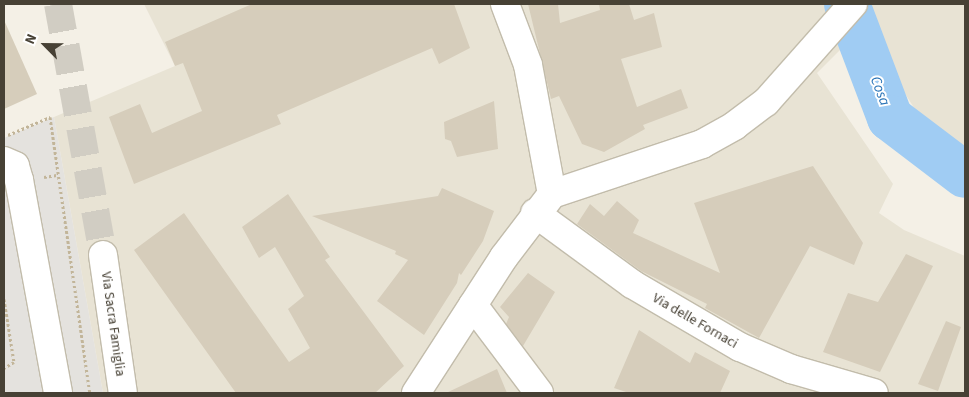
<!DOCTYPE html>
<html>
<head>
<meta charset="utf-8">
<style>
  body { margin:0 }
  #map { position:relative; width:969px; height:397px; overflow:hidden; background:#f4f0e6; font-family:"Source Sans 3",sans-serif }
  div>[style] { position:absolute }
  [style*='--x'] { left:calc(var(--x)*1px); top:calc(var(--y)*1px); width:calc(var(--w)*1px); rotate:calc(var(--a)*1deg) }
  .residential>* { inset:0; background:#e8e3d4 }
  .parking>* { inset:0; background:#e4e2de }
  .river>* { height:46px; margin:-23px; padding:0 23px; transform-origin:23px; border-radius:23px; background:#a0ccf3 }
  .building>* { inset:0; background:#d6cdbb }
  .minor-tunnel>* { height:28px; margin-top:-14px; transform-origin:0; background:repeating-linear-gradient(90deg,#d1cdc3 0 28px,transparent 0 42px) }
  .path>* { height:3px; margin-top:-1.5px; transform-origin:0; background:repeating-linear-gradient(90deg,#c2b599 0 2.5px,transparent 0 5px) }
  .roads { filter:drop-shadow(1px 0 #c2bcab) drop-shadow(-1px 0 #c2bcab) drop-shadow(0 1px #c2bcab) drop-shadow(0 -1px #c2bcab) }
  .minor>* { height:28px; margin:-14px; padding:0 14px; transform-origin:14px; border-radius:14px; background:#fff }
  span { translate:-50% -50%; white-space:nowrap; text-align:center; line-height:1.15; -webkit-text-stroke:4px #fff; paint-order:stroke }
  .street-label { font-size:14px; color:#474135 }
  .water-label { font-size:15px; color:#2a74b7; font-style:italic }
  .frame { position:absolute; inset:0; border:5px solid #474135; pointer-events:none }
  .north { position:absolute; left:20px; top:20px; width:50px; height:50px; -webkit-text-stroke:4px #fff; paint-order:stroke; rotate:293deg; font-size:14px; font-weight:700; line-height:20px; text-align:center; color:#474135 }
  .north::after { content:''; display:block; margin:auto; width:18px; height:22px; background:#474135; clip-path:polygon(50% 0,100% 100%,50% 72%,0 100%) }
</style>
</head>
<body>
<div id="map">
  <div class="residential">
    <div style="clip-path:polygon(144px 4px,965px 4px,965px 147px,923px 122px,863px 27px,817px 73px,893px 184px,879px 213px,904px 230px,965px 256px,965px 393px,103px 393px,54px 117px,175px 66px)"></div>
  </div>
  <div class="parking">
    <div style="clip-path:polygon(54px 117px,103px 393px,4px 393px,4px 138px)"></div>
  </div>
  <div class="river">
    <div style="--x:847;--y:4;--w:122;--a:69.3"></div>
    <div style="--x:890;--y:118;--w:94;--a:37.2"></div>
  </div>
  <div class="building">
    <div style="clip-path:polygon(252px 4px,454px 4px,470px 48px,439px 64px,432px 48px,277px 115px,281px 124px,134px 184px,109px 117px,140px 104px,152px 133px,202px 111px,183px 63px,175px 66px,165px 42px)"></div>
    <div style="clip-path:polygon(528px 4px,558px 4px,560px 23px,600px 10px,599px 4px,629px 4px,634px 20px,654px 13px,662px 47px,621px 59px,637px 107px,681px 89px,688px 108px,643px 125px,645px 129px,604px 152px,582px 144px,559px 96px,551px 99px)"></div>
    <div style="clip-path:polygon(4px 20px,37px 94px,4px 109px)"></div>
    <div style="clip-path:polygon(494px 101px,498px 149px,457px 157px,451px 141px,445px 139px,444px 122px)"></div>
    <div style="clip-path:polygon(813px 166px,863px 243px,854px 265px,810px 246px,759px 338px,705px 308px,707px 304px,641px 271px,577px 224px,590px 204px,604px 216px,617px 201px,639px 220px,633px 233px,720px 273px,694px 203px)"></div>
    <div style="clip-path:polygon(442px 188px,494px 211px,483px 241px,461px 275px,459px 273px,457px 283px,424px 335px,377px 301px,408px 260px,395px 254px,396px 251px,312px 216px,438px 196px)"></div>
    <div style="clip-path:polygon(288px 194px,330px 257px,325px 260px,404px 366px,375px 393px,236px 393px,134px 250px,184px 213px,289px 362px,310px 348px,288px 309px,304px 296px,275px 247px,259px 258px,242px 227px)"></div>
    <div style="clip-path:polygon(906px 254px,933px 266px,880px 372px,823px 352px,848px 293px,878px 302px)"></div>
    <div style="clip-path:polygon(528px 273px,555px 292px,523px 346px,506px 324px,509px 317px,500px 307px)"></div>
    <div style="clip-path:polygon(946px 321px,961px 327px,938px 391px,918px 384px)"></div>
    <div style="clip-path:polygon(639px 330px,690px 363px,695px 352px,730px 371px,720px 393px,629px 393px,614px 388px)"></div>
    <div style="clip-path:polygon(497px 369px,507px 393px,446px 393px)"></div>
  </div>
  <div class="minor-tunnel">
    <div style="--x:58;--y:4;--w:255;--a:79.8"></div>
  </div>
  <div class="path">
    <div style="--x:8;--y:135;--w:46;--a:-23.2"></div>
    <div style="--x:50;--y:117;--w:279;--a:81.8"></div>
    <div style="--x:44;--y:177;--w:13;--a:-9"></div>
    <div style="--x:4;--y:299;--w:64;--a:81"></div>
    <div style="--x:14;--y:362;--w:12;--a:149"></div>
  </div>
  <div class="roads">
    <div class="minor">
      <div style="--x:505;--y:4;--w:65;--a:69.3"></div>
      <div style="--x:528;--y:65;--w:131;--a:79.5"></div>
      <div style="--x:4;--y:161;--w:12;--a:24"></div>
      <div style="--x:15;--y:166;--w:15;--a:74"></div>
      <div style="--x:19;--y:180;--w:217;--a:79.6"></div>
      <div style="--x:535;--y:213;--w:120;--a:36.2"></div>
      <div style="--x:632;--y:284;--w:125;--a:30.3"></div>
      <div style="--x:740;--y:347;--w:56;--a:23.3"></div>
      <div style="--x:791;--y:369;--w:86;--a:16.1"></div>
      <div style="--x:103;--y:255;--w:139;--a:81.8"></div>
      <div style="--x:473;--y:305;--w:110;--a:53.1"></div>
      <div style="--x:416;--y:393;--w:162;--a:-57.1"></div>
      <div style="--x:504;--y:257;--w:79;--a:-52.7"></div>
      <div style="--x:552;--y:194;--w:158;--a:-18.4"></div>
      <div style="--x:702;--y:144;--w:37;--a:-29"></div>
      <div style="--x:734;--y:126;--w:40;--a:-37"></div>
      <div style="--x:766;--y:102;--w:131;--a:-48.4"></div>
    </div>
  </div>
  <div class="street-label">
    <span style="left:695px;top:321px;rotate:30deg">Via delle Fornaci</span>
    <span style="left:113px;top:324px;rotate:82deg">Via Sacra Famiglia</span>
  </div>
  <div class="water-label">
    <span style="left:880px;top:91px;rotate:69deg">Cosa</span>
  </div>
  <div class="frame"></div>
  <div class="north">N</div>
</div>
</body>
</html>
